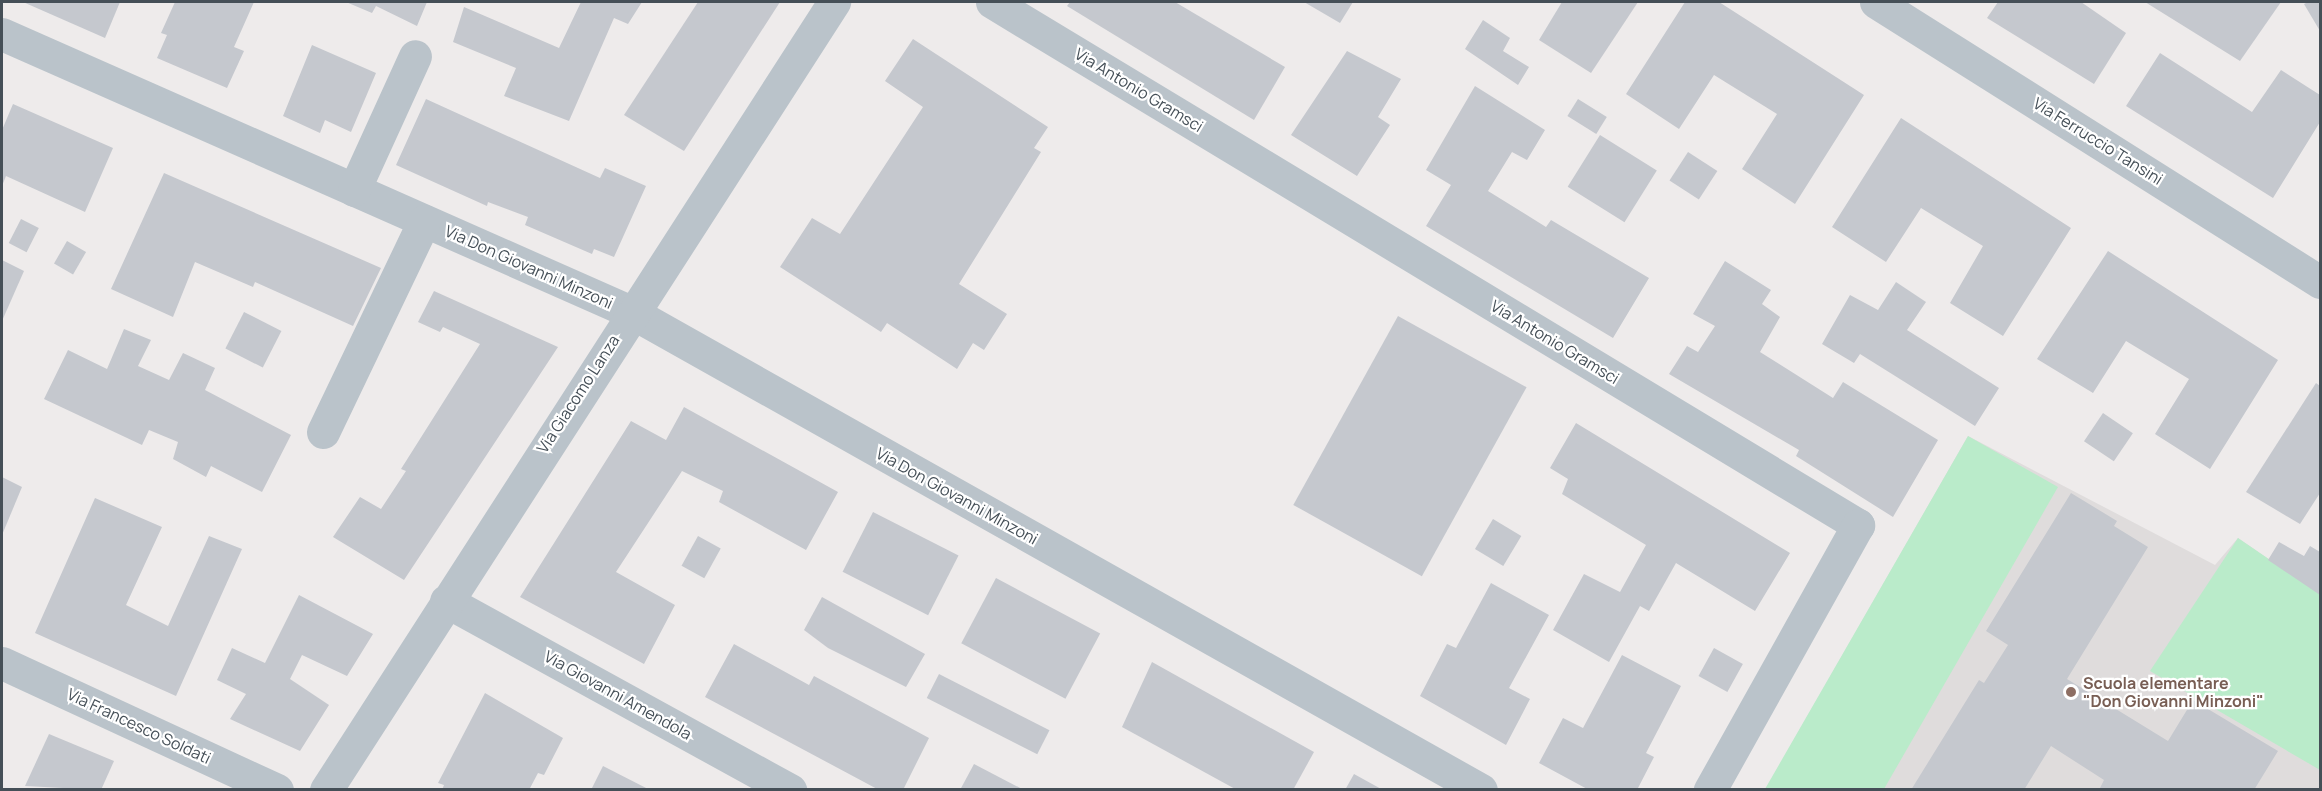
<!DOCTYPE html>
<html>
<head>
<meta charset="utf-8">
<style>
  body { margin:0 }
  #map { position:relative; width:2322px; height:791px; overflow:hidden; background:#eeebeb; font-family:Manrope,sans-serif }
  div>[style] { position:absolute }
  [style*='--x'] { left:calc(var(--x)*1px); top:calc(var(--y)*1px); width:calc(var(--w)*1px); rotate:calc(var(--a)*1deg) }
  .education>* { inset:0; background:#dfdcdc }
  .green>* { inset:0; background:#baebca }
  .building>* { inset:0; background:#c5c8ce; transform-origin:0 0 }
  .minor>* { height:33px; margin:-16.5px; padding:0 16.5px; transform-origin:16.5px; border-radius:16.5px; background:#bac3ca }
  .dots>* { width:16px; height:16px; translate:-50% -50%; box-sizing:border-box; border:3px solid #fff; border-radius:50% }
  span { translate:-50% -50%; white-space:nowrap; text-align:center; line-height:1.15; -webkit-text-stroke:4.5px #fff; paint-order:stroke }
  .street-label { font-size:16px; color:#454f57 }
  .education-label { font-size:16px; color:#785e54; font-weight:700 }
  .left { translate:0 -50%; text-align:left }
  .frame { position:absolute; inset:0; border:3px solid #454f57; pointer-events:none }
</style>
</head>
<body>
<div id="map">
  <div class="education">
    <div style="clip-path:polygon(1968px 436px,2215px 565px,2238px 538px,2320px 594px,2320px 789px,1765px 790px)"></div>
  </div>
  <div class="green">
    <div style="clip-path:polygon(1968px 436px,2058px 487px,1884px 789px,1765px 789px)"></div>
    <div style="clip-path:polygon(2238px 538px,2320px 594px,2320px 770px,2150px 671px)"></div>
  </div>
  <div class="building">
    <div style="clip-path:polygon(23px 2px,120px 2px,105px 38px)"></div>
    <div style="clip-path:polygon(175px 2px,254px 2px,234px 47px,244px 51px,227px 88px,157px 58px,167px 35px,161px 33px)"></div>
    <div style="clip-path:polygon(346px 2px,427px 2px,417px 26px,376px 6px,372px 13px)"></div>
    <div style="clip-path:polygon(581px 2px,642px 2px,628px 24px,614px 18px,569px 121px,504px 96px,516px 68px,453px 42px,464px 7px,559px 48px)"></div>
    <div style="clip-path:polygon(698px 2px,780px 2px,684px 151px,624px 115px)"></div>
    <div style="clip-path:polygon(1070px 2px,1175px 2px,1285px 67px,1254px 120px,1067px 6px)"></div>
    <div style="clip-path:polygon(1304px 2px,1353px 2px,1340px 23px)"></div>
    <div style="clip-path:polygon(1562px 2px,1638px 2px,1591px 73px,1539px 40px)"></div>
    <div style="clip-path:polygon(1685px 2px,1719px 2px,1864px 95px,1795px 204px,1742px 169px,1777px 114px,1714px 75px,1679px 129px,1626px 94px)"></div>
    <div style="clip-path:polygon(1998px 2px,2081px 2px,2126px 33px,2094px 84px,1987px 18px)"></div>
    <div style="clip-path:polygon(2145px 2px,2281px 2px,2240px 61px)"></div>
    <div style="clip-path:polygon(2308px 2px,2320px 2px,2320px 31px,2304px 4px)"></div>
    <div style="clip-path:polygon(1483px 20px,1510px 38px,1503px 51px,1529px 67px,1518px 85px,1465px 49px)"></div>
    <div style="clip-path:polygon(913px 39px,1048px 127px,1034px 148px,1041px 152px,959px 284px,1007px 314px,984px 350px,973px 343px,957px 369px,887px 323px,881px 332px,780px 267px,812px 218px,840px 234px,923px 107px,885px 81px)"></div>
    <div style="clip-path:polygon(312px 45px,376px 73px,351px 132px,325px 120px,320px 133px,283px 116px)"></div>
    <div style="clip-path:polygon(1347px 51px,1401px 79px,1378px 117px,1390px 125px,1357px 176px,1291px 135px)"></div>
    <div style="clip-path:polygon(2160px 53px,2252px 112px,2281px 70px,2320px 95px,2320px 122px,2273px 198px,2126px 106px)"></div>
    <div style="clip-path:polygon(1475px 86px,1545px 130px,1527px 160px,1512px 152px,1488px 191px,1546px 227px,1551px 220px,1649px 278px,1613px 338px,1426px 226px,1451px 185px,1426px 170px)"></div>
    <div style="clip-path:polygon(426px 99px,600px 178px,605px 168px,646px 186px,614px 257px,594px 249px,592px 254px,525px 225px,528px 217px,488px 202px,487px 206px,396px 165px)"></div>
    <div style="left:1578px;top:99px;width:34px;height:20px;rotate:32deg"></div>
    <div style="clip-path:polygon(13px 104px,113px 148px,85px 212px,6px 176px,2px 186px,2px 130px)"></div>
    <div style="clip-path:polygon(1901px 118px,2071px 228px,2003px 336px,1950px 303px,1983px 246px,1921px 208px,1886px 262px,1832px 227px)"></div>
    <div style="left:1600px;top:135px;width:67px;height:61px;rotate:32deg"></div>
    <div style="left:1688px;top:152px;width:35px;height:34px;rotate:33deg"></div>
    <div style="clip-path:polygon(164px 173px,381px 268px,353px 326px,255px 282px,253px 287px,195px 262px,173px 317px,111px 289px)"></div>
    <div style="left:21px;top:219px;width:20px;height:27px;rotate:27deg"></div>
    <div style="left:67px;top:241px;width:22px;height:26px;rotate:30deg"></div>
    <div style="clip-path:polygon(2108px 251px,2278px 360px,2210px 469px,2155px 434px,2189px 379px,2126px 341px,2093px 393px,2037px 359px)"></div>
    <div style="clip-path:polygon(2px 260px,24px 271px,2px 321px)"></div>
    <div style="clip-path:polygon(1725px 261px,1771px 290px,1762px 304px,1780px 317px,1760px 352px,1833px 398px,1843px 382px,1938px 440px,1893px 517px,1796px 456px,1799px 450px,1669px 374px,1687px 346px,1698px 352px,1715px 326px,1693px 314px)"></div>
    <div style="clip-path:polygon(1896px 282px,1926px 302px,1907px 330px,1999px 388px,1975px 426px,1860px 354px,1854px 363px,1822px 344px,1850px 295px,1878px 310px)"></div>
    <div style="clip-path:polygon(434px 291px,558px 347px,404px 580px,333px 537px,360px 497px,381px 509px,406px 471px,401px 469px,480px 344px,443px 327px,440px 332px,418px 322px)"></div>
    <div style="left:244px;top:312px;width:42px;height:41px;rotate:27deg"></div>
    <div style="left:1398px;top:316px;width:147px;height:216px;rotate:29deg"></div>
    <div style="clip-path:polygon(124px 329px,151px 340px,138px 366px,169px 380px,183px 353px,215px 368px,205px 390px,291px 435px,262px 492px,211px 466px,206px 477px,173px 459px,178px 442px,149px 430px,142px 445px,44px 399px,68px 350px,107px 369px)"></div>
    <div style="clip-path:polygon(2316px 383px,2320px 386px,2320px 493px,2300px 524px,2246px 492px)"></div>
    <div style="clip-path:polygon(684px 407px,838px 492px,806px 550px,719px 502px,723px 491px,682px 471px,616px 572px,675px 605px,644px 664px,520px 597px,631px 421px,666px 440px)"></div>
    <div style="left:2103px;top:413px;width:36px;height:34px;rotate:34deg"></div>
    <div style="clip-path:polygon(1576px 423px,1790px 553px,1755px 611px,1676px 563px,1649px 611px,1640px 606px,1609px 662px,1553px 630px,1584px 574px,1620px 592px,1646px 545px,1562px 494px,1568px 479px,1550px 468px)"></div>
    <div style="clip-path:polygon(2px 477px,22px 487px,2px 535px)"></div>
    <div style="clip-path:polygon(2071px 493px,2117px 521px,2114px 526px,2148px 547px,2067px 679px,2168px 741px,2193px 700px,2278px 751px,2254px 790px,2099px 790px,2104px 780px,2051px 746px,2024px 790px,1911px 790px,1979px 680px,1984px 683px,2008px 645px,1986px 631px)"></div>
    <div style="clip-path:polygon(95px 498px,162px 527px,126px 605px,168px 626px,209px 536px,242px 549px,176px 696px,35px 633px)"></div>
    <div style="left:873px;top:512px;width:96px;height:67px;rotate:27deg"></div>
    <div style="left:1493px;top:519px;width:33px;height:35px;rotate:31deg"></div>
    <div style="left:698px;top:536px;width:26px;height:34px;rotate:29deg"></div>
    <div style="clip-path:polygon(2279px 542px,2304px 556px,2310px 546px,2320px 552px,2320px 595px,2268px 560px)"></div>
    <div style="left:996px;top:578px;width:118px;height:74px;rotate:28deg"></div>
    <div style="clip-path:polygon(1491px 583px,1549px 615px,1509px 688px,1530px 699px,1506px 745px,1420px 696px,1447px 644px,1456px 648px)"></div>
    <div style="clip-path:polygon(299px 595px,373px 634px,347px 676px,302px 655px,290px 679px,329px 705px,300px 751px,230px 719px,246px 694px,217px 680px,232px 648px,265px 663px)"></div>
    <div style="clip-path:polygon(822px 597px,925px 654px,906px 687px,828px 648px,804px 630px)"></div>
    <div style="clip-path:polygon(734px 644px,809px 685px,814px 676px,929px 738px,903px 790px,879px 790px,705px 697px)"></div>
    <div style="left:1714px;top:648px;width:33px;height:32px;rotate:29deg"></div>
    <div style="clip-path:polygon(1622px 655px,1681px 686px,1646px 753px,1654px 757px,1637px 790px,1589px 790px,1539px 763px,1563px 718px,1583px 728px)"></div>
    <div style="clip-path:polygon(1152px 662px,1314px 752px,1293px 790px,1237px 790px,1122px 727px)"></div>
    <div style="left:939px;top:674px;width:124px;height:27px;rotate:27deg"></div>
    <div style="clip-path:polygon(485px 693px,563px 738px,544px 775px,538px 773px,529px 790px,442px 790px,444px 785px,438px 783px)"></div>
    <div style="clip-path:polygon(49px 734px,114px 761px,101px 790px,25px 786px)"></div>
    <div style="clip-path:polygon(974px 764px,1024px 790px,960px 790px)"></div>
    <div style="clip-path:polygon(603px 766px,650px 790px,591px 790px)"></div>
    <div style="clip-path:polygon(1354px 774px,1383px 790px,1345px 790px)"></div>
  </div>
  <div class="minor">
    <div style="--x:992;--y:2;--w:1012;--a:31.13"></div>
    <div style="--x:1858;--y:525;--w:304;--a:119.2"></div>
    <div style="--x:1876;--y:2;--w:525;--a:32.24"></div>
    <div style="--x:2;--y:34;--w:688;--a:23.84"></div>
    <div style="--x:631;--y:312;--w:975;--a:29.35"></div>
    <div style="--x:354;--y:190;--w:147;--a:-65.5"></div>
    <div style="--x:323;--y:432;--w:234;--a:-64.4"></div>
    <div style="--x:446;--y:601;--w:393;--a:28.8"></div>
    <div style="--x:2;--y:663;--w:303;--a:24.8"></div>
    <div style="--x:326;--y:790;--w:938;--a:-57.19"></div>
  </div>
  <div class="dots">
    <div style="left:2071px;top:692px;background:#8d6e63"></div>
  </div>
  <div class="street-label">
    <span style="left:1139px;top:90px;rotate:31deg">Via Antonio Gramsci</span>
    <span style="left:2098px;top:141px;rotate:32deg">Via Ferruccio Tansini</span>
    <span style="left:529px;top:267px;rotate:24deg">Via Don Giovanni Minzoni</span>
    <span style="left:1555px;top:342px;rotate:31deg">Via Antonio Gramsci</span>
    <span style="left:578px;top:394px;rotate:-57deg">Via Giacomo Lanza</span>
    <span style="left:957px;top:496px;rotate:29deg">Via Don Giovanni Minzoni</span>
    <span style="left:618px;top:695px;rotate:29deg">Via Giovanni Amendola</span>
    <span style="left:139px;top:726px;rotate:25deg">Via Francesco Soldati</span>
  </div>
  <div class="education-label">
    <span class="left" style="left:2083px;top:692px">Scuola elementare<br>"Don Giovanni Minzoni"</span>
  </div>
  <div class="frame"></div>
</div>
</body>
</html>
